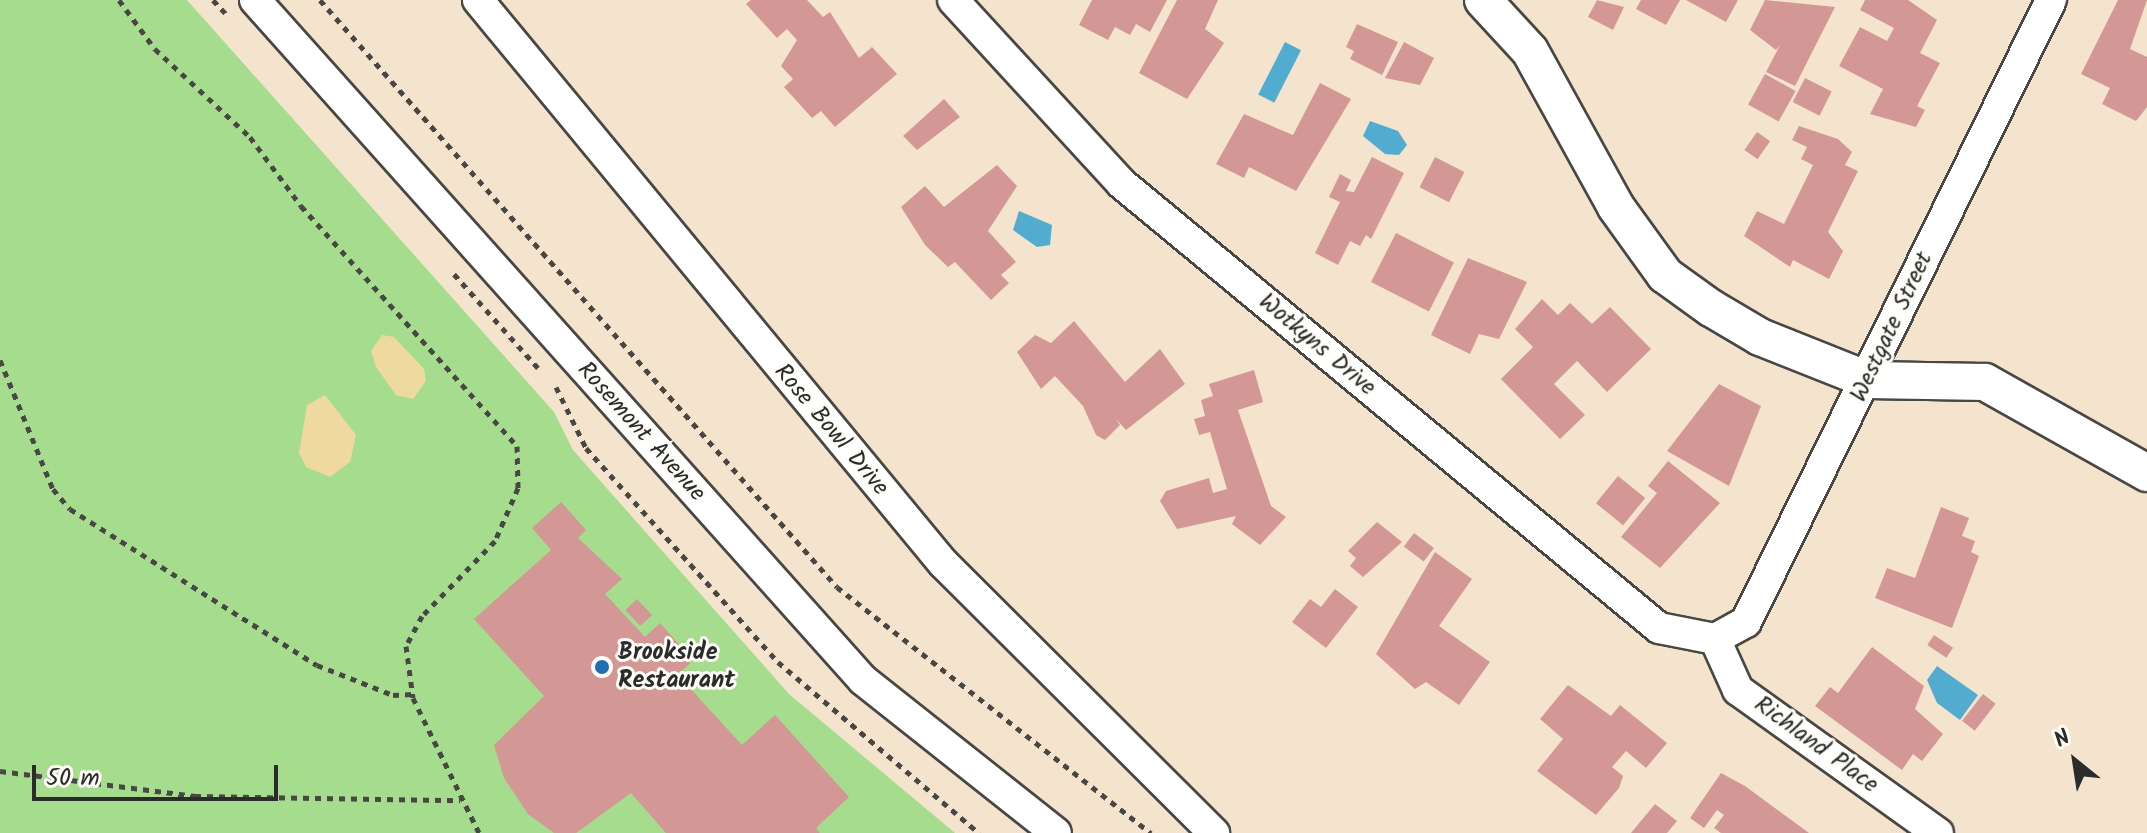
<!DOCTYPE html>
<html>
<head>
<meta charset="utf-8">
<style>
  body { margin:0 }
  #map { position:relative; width:2147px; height:833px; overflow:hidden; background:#f5e4cd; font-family:Kalam,sans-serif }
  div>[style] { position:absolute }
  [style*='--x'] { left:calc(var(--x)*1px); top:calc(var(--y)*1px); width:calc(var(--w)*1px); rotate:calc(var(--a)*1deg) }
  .green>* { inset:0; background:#a5dc8d }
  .sand>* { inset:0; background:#eeda9e }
  .water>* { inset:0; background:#51accf; transform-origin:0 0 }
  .building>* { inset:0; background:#d39895; transform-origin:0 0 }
  .path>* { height:5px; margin-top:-2.5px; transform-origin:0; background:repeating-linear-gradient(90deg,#494743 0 6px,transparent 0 12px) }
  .roads { filter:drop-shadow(2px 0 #494743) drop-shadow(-2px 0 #494743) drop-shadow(0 2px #494743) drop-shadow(0 -2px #494743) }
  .minor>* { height:30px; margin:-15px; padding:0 15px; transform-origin:15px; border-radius:15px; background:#fff }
  .tertiary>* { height:36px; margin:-18px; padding:0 18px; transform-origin:18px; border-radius:18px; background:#fff }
  .dots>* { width:22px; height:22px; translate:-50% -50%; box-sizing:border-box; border:4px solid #fdfcf7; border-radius:50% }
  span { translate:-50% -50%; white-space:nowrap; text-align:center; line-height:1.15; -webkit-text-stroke:6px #fdfcf7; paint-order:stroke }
  .street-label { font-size:24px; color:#2b2b2b }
  .poi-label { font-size:24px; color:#2b2b2b; font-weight:700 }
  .left { translate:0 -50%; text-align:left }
  .north { position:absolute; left:2035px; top:721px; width:80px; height:80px; -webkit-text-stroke:6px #fdfcf7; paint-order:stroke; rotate:330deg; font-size:22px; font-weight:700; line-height:32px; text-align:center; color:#2b2b2b }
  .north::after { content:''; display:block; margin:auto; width:28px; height:36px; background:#2b2b2b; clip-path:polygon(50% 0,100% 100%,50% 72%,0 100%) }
  .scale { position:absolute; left:32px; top:765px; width:246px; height:36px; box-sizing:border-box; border:4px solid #2b2b2b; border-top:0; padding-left:10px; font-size:24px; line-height:28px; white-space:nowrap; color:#2b2b2b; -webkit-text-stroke:6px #fdfcf7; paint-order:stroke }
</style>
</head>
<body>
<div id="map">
  <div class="green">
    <div style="clip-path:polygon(0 0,187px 0,554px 412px,573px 450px,789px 694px,955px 833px,0 833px)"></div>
  </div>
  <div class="sand">
    <div style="clip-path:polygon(382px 335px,394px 337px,424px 369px,426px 381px,413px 399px,396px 395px,376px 367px,371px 351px)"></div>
    <div style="clip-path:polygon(325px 395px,356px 435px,350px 462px,330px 477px,306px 467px,299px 453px,307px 405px)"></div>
  </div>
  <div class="water">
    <div style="left:1285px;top:42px;width:18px;height:59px;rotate:27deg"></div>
    <div style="clip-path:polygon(1370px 121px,1398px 131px,1407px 145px,1399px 155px,1385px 154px,1363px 136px)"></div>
    <div style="clip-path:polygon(1019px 211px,1052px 225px,1050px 245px,1037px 247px,1013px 230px)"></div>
    <div style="clip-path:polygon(1937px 666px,1978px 695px,1960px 720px,1937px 703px,1927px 680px)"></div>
  </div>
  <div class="building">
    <div style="clip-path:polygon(751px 0,807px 0,823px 17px,830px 12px,859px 58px,872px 47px,897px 74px,835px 127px,821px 111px,812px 118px,784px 87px,793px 79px,781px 66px,797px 40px,787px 29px,777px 38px,746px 4px)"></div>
    <div style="clip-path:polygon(1092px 0,1167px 0,1150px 32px,1136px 24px,1130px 35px,1115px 27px,1108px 40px,1079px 25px)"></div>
    <div style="clip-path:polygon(1177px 0,1218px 0,1205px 29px,1224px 43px,1187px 99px,1139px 73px)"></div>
    <div style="clip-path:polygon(1597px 0,1624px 7px,1613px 30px,1588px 17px)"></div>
    <div style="clip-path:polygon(1641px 0,1680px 0,1666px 25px,1636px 9px)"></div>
    <div style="clip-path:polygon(1686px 0,1738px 0,1726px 22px)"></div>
    <div style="clip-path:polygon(1765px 0,1835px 7px,1795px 86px,1766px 72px,1780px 45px,1776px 50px,1750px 30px)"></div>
    <div style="clip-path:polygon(1865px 0,1908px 0,1937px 20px,1920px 53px,1940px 63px,1917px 106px,1925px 110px,1916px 127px,1870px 114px,1883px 89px,1839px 66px,1860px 27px,1887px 41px,1894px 28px,1860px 10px)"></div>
    <div style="clip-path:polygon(2118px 0,2147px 0,2130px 49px,2147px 57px,2147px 107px,2136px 121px,2102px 104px,2110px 88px,2081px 74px)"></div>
    <div style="clip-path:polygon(1357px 24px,1398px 42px,1382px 75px,1350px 59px,1354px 51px,1346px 47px)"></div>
    <div style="clip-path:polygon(1404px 42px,1434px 58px,1420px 85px,1385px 78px)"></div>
    <div style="left:1765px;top:74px;width:35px;height:35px;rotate:29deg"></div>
    <div style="left:1805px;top:78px;width:30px;height:27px;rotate:27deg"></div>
    <div style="clip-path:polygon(1320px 83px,1351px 99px,1296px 191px,1249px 167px,1244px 178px,1216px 164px,1244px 114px,1293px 135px)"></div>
    <div style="clip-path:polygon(944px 99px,960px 117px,917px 150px,903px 136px)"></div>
    <div style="clip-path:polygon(1799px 126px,1838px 139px,1852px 152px,1845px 165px,1858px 171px,1828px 232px,1843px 251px,1829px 279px,1793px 260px,1790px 267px,1744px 236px,1757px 211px,1784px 224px,1813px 165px,1801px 159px,1807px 147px,1792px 140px)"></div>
    <div style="left:1757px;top:132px;width:16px;height:22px;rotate:35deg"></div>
    <div style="clip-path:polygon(1372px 157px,1404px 173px,1371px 239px,1366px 235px,1360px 246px,1350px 241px,1338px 265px,1315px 253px,1340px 202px,1329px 197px,1340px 174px,1351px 180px,1346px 191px,1354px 192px)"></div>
    <div style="left:1435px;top:157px;width:33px;height:34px;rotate:27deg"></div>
    <div style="clip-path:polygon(997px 165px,1017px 186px,988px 231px,1016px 262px,1001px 275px,1009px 283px,991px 300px,955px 262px,948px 267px,925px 245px,901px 207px,925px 186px,944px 207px)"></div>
    <div style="left:1396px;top:233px;width:65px;height:55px;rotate:27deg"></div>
    <div style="clip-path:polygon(1468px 258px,1527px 282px,1499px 339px,1479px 334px,1470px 354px,1431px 335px)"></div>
    <div style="clip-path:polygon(1542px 299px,1558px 315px,1570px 303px,1592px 324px,1610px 307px,1651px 349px,1607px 392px,1577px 361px,1554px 384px,1585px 415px,1560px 439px,1501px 379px,1533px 347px,1515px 329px)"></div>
    <div style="clip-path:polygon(1074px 321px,1125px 382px,1160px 349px,1185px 384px,1126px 430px,1116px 419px,1120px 425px,1105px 440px,1096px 435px,1083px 406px,1055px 376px,1041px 389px,1017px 352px,1035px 335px,1051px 343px)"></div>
    <div style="clip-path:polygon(1254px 370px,1263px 402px,1238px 410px,1271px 506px,1286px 517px,1260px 545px,1232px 524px,1236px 516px,1177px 529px,1160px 501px,1166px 491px,1209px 478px,1213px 493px,1227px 489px,1210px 432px,1199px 435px,1194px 419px,1205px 416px,1201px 400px,1213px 396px,1209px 384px)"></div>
    <div style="clip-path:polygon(1719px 384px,1761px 406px,1729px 486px,1667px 451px)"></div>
    <div style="clip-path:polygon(1668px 461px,1720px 503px,1660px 568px,1621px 537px,1657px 493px,1648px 486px)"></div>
    <div style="left:1618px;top:476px;width:35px;height:35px;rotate:39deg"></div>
    <div style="clip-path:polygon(561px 502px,586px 530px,578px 538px,622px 579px,605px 594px,645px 637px,660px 623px,693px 660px,678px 675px,742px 745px,775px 715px,849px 797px,816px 828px,820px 833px,666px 833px,631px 793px,576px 833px,554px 833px,528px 814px,504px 778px,494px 745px,544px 696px,474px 619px,551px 550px,532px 528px)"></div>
    <div style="clip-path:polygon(1941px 507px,1969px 518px,1962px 536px,1975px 541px,1971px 552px,1979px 556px,1952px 628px,1875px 598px,1887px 568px,1915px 578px)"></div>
    <div style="clip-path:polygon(1377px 522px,1402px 542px,1363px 577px,1350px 566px,1356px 558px,1348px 551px)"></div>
    <div style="left:1414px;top:533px;width:25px;height:17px;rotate:37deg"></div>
    <div style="clip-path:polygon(1435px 552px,1472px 579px,1439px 626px,1490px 662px,1459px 705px,1426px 682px,1415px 689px,1376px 654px)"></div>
    <div style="clip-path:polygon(1335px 589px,1358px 607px,1326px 648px,1292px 622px,1310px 599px,1321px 607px)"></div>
    <div style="left:637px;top:599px;width:22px;height:16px;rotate:47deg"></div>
    <div style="left:1934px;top:635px;width:23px;height:12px;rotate:34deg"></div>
    <div style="clip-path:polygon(1872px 647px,1924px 686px,1915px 709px,1943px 734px,1922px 761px,1913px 754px,1902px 770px,1815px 706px,1830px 687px,1838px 693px)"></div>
    <div style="clip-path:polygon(1568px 685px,1611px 716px,1620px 705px,1667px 743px,1646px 768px,1626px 751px,1612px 767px,1623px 776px,1619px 788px,1596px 815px,1537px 771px,1563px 739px,1540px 719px)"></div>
    <div style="left:1983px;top:694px;width:16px;height:34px;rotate:38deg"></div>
    <div style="clip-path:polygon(1721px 773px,1745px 786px,1809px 833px,1721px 833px,1714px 828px,1724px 815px,1717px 810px,1704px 828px,1690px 818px)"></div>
    <div style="clip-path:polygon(1655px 804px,1677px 821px,1667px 833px,1631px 833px)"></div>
  </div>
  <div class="path">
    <div style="--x:119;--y:0;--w:61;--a:53.7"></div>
    <div style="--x:155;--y:49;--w:129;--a:42.8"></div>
    <div style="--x:250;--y:137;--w:86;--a:53.5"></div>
    <div style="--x:301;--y:206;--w:323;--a:48"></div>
    <div style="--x:517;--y:446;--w:42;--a:88.6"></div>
    <div style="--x:518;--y:488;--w:58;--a:113.5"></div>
    <div style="--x:495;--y:541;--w:105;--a:134.2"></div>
    <div style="--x:422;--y:616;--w:34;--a:118"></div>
    <div style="--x:406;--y:646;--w:52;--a:82.3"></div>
    <div style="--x:413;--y:698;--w:150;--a:63.9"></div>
    <div style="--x:213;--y:0;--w:19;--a:47"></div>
    <div style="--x:320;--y:0;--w:782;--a:48.63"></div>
    <div style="--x:837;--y:587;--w:399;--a:38.1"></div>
    <div style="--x:454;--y:274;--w:126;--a:48.2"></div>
    <div style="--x:0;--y:360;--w:139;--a:67.7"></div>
    <div style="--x:53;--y:489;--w:26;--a:50"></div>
    <div style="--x:70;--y:509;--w:292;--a:32.3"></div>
    <div style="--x:317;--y:665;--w:82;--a:21.5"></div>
    <div style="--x:393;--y:695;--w:20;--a:-3"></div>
    <div style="--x:556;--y:387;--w:68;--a:63.8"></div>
    <div style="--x:586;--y:448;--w:288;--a:48.1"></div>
    <div style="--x:778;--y:662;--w:264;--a:40.4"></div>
    <div style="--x:0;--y:771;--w:197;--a:7.3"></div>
    <div style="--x:195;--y:796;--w:265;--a:0.9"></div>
  </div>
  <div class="roads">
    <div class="minor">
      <div style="--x:255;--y:0;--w:912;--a:48.2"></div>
      <div style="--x:863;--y:680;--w:246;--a:38.4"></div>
      <div style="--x:478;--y:0;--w:730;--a:50.45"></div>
      <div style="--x:943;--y:563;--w:383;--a:44.9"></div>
      <div style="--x:953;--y:0;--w:248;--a:47.4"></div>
      <div style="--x:1121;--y:183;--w:698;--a:39.6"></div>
      <div style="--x:1659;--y:628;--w:57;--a:11.1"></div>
      <div style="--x:1715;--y:639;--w:35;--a:-29"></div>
      <div style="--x:1746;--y:622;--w:693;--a:-63.88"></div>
      <div style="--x:1715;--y:639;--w:56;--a:65.7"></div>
      <div style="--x:1738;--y:690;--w:246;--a:35.6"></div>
    </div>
    <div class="tertiary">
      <div style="--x:1483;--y:0;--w:69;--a:47.3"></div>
      <div style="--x:1530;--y:51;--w:178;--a:61.1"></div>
      <div style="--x:1616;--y:207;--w:84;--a:54.2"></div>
      <div style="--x:1665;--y:275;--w:57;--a:35.7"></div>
      <div style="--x:1711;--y:308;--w:57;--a:30.6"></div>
      <div style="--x:1760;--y:337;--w:116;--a:21.7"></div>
      <div style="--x:1868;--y:380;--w:117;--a:1"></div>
      <div style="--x:1985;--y:382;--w:186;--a:29.3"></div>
    </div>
  </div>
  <div class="dots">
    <div style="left:602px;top:667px;background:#1f6fb2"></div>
  </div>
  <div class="street-label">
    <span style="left:1892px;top:327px;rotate:-65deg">Westgate Street</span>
    <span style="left:1317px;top:345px;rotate:40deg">Wotkyns Drive</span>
    <span style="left:831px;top:430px;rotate:50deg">Rose Bowl Drive</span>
    <span style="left:641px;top:432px;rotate:48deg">Rosemont Avenue</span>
    <span style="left:1816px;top:745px;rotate:36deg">Richland Place</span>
  </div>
  <div class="poi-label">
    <span class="left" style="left:618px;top:667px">Brookside<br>Restaurant</span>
  </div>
  <div class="north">N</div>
  <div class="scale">50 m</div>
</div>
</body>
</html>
